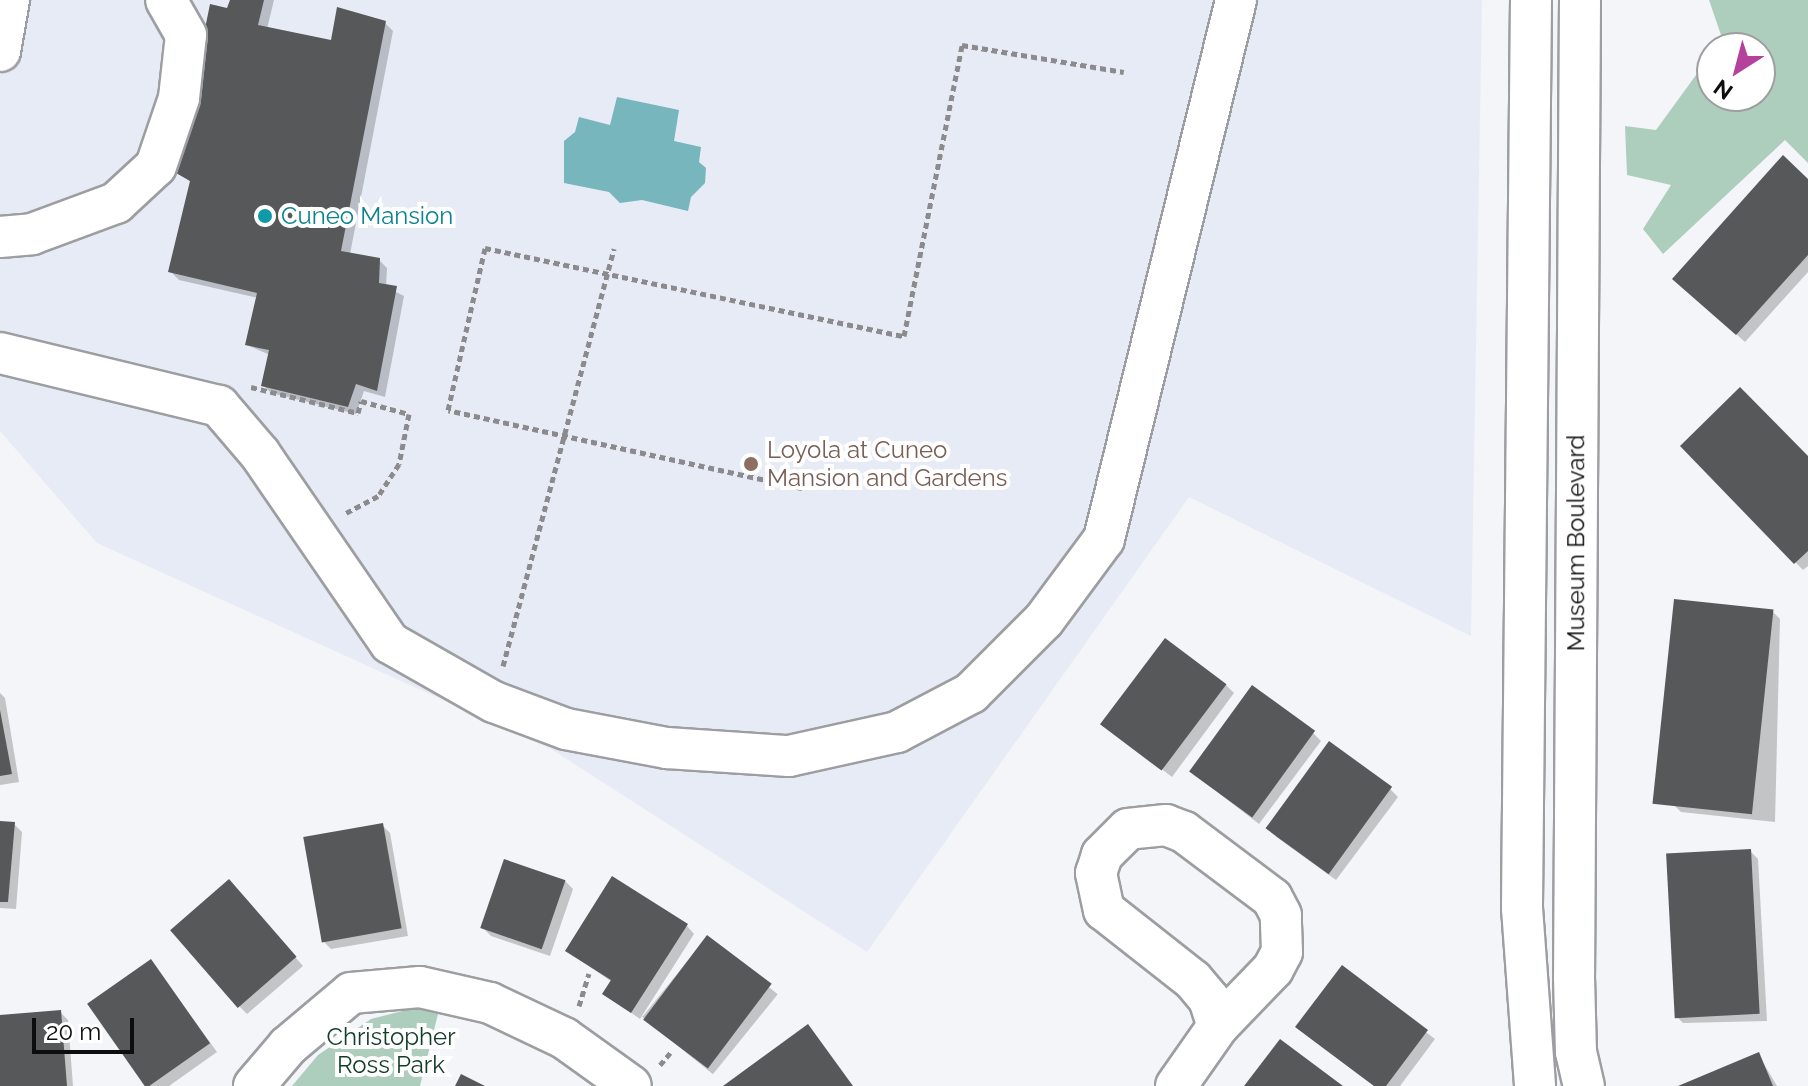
<!DOCTYPE html>
<html>
<head>
<meta charset="utf-8">
<style>
  body { margin:0 }
  #map { position:relative; width:1808px; height:1086px; overflow:hidden; background:#f4f5f8; font-family:Raleway,sans-serif }
  div>[style] { position:absolute }
  [style*='--x'] { left:calc(var(--x)*1px); top:calc(var(--y)*1px); width:calc(var(--w)*1px); rotate:calc(var(--a)*1deg) }
  .built>* { inset:0; background:#e7ebf5 }
  .green>* { inset:0; background:#aecebd }
  .water>* { inset:0; background:#78b6be }
  .shadow>* { inset:0; background:#0003; transform-origin:0 0 }
  .building>* { inset:0; background:#57585a; transform-origin:0 0 }
  .path>* { height:5px; margin-top:-2.5px; transform-origin:0; background:repeating-linear-gradient(90deg,#8b8b8d 0 6px,transparent 0 10px) }
  .roads { filter:drop-shadow(2px 0 #9d9ea1) drop-shadow(-2px 0 #9d9ea1) drop-shadow(0 2px #9d9ea1) drop-shadow(0 -2px #9d9ea1) }
  .minor>* { height:40px; margin:-20px; padding:0 20px; transform-origin:20px; border-radius:20px; background:#fff }
  .dots>* { width:22px; height:22px; translate:-50% -50%; box-sizing:border-box; border:4px solid #fff; border-radius:50% }
  span { translate:-50% -50%; white-space:nowrap; text-align:center; line-height:1.15; -webkit-text-stroke:8px #fff; paint-order:stroke }
  .culture-label { font-size:24px; color:#0d838f }
  .left { translate:0 -50%; text-align:left }
  .education-label { font-size:24px; color:#785e54 }
  .street-label { font-size:24px; color:#0d0d0e }
  .park-label { font-size:24px; color:#123c2a }
  .north { position:absolute; left:1696px; top:32px; width:80px; height:80px; box-sizing:border-box; background:#fff; border:2px solid #9e9e9f; border-radius:50%; rotate:216deg; font-size:22px; font-weight:700; line-height:32px; text-align:center; color:#0d0d0e }
  .north::after { content:''; display:block; margin:auto; width:28px; height:36px; background:#b4429c; clip-path:polygon(50% 0,100% 100%,50% 72%,0 100%) }
  .scale { position:absolute; left:32px; top:1018px; width:102px; height:36px; box-sizing:border-box; border:4px solid #0d0d0e; border-top:0; padding-left:10px; font-size:24px; line-height:28px; white-space:nowrap; color:#0d0d0e; -webkit-text-stroke:6px #fff; paint-order:stroke }
</style>
</head>
<body>
<div id="map">
  <div class="built">
    <div style="clip-path:polygon(0 0,1482px 0,1471px 636px,1189px 497px,867px 952px,551px 749px,97px 543px,0 431px)"></div>
  </div>
  <div class="green">
    <div style="clip-path:polygon(1709px 0,1808px 0,1808px 163px,1785px 140px,1663px 254px,1643px 229px,1671px 185px,1627px 175px,1625px 126px,1656px 130px,1712px 53px,1712px 96px,1760px 96px,1760px 48px,1715px 48px,1722px 38px)"></div>
    <div style="clip-path:polygon(414px 1008px,438px 1014px,420px 1086px,292px 1086px,318px 1055px,371px 1019px)"></div>
  </div>
  <div class="water">
    <div style="clip-path:polygon(617px 97px,679px 110px,674px 141px,701px 147px,699px 162px,706px 168px,705px 183px,691px 197px,688px 211px,642px 200px,620px 203px,609px 192px,564px 183px,564px 141px,575px 132px,579px 117px,610px 125px)"></div>
  </div>
  <div class="shadow">
    <div style="clip-path:polygon(232px 0,274px 0,267px 29px,332px 43px,385px 23px,393px 31px,350px 254px,379px 260px,387px 268px,386px 287px,404px 296px,385px 397px,364px 391px,356px 414px,271px 393px,263px 385px,270px 355px,247px 345px,258px 298px,179px 280px,171px 272px,192px 183px,178px 172px)"></div>
    <div style="clip-path:polygon(1808px 182px,1808px 272px,1745px 342px,1683px 286px)"></div>
    <div style="clip-path:polygon(1683px 447px,1808px 458px,1808px 566px,1803px 570px)"></div>
    <div style="clip-path:polygon(1772px 611px,1780px 619px,1775px 822px,1681px 812px,1673px 804px)"></div>
    <div style="clip-path:polygon(1226px 685px,1234px 693px,1172px 777px,1103px 724px)"></div>
    <div style="clip-path:polygon(0 693px,5px 698px,19px 782px,0 785px)"></div>
    <div style="clip-path:polygon(1313px 733px,1321px 741px,1259px 824px,1190px 771px)"></div>
    <div style="clip-path:polygon(1390px 789px,1398px 797px,1336px 880px,1275px 836px)"></div>
    <div style="clip-path:polygon(0 823px,14px 824px,22px 832px,16px 909px,0 908px)"></div>
    <div style="clip-path:polygon(382px 825px,390px 833px,408px 936px,331px 949px,323px 941px)"></div>
    <div style="clip-path:polygon(1750px 851px,1758px 859px,1767px 1021px,1683px 1023px,1675px 1015px)"></div>
    <div style="clip-path:polygon(565px 881px,573px 889px,550px 956px,491px 936px,483px 928px)"></div>
    <div style="clip-path:polygon(236px 890px,303px 966px,247px 1014px,239px 1006px)"></div>
    <div style="clip-path:polygon(687px 926px,694px 934px,640px 1019px,605px 994px,612px 982px,567px 951px)"></div>
    <div style="left:707px;top:937px;width:91px;height:103px;rotate:39deg"></div>
    <div style="clip-path:polygon(1342px 968px,1435px 1039px,1400px 1086px,1374px 1086px,1306px 1035px)"></div>
    <div style="clip-path:polygon(158px 970px,217px 1052px,169px 1086px,148px 1086px,90px 1005px)"></div>
    <div style="clip-path:polygon(60px 1012px,68px 1020px,73px 1086px,0 1086px,0 1017px)"></div>
    <div style="clip-path:polygon(1758px 1054px,1777px 1086px,1683px 1086px)"></div>
  </div>
  <div class="building">
    <div style="clip-path:polygon(230px 0,264px 0,258px 25px,331px 40px,337px 7px,386px 21px,341px 251px,380px 258px,379px 283px,397px 286px,377px 391px,356px 384px,348px 407px,261px 386px,269px 350px,245px 345px,257px 293px,168px 272px,190px 181px,176px 173px,210px 4px,227px 8px)"></div>
    <div style="clip-path:polygon(1783px 155px,1808px 179px,1808px 255px,1736px 335px,1672px 279px)"></div>
    <div style="clip-path:polygon(1740px 387px,1808px 456px,1808px 551px,1794px 564px,1680px 446px)"></div>
    <div style="left:1674px;top:599px;width:100px;height:206px;rotate:6deg"></div>
    <div style="left:1165px;top:638px;width:77px;height:108px;rotate:37deg"></div>
    <div style="left:1252px;top:685px;width:78px;height:107px;rotate:36deg"></div>
    <div style="clip-path:polygon(0 710px,12px 774px,0 776px)"></div>
    <div style="left:1329px;top:741px;width:78px;height:108px;rotate:36deg"></div>
    <div style="clip-path:polygon(0 821px,15px 822px,8px 902px,0 902px)"></div>
    <div style="left:383px;top:823px;width:107px;height:81px;rotate:80deg"></div>
    <div style="left:1751px;top:849px;width:165px;height:85px;rotate:87deg"></div>
    <div style="left:504px;top:859px;width:65px;height:73px;rotate:19deg"></div>
    <div style="clip-path:polygon(612px 876px,688px 924px,631px 1013px,602px 994px,611px 980px,565px 951px)"></div>
    <div style="left:229px;top:879px;width:103px;height:78px;rotate:49deg"></div>
    <div style="left:707px;top:935px;width:81px;height:106px;rotate:37deg"></div>
    <div style="left:151px;top:959px;width:103px;height:78px;rotate:55deg"></div>
    <div style="clip-path:polygon(1342px 965px,1428px 1030px,1386px 1086px,1374px 1086px,1295px 1027px)"></div>
    <div style="clip-path:polygon(61px 1010px,67px 1086px,0 1086px,0 1015px)"></div>
    <div style="clip-path:polygon(808px 1024px,853px 1086px,723px 1086px)"></div>
    <div style="clip-path:polygon(1280px 1039px,1343px 1086px,1244px 1086px)"></div>
    <div style="clip-path:polygon(1759px 1052px,1773px 1086px,1678px 1086px)"></div>
    <div style="clip-path:polygon(461px 1074px,485px 1086px,455px 1086px)"></div>
  </div>
  <div class="path">
    <div style="--x:251;--y:387;--w:110;--a:13.7"></div>
    <div style="--x:358;--y:413;--w:12;--a:-76"></div>
    <div style="--x:361;--y:401;--w:50;--a:15.2"></div>
    <div style="--x:409;--y:414;--w:51;--a:101.3"></div>
    <div style="--x:399;--y:464;--w:38;--a:123"></div>
    <div style="--x:378;--y:496;--w:36;--a:152"></div>
    <div style="--x:802;--y:488;--w:362;--a:-167.6"></div>
    <div style="--x:448;--y:410;--w:166;--a:-77.1"></div>
    <div style="--x:485;--y:248;--w:428;--a:11.9"></div>
    <div style="--x:904;--y:336;--w:297;--a:-78.7"></div>
    <div style="--x:962;--y:45;--w:164;--a:9.5"></div>
    <div style="--x:503;--y:666;--w:432;--a:-75.1"></div>
    <div style="--x:579;--y:1006;--w:34;--a:-73"></div>
    <div style="--x:660;--y:1065;--w:16;--a:-50"></div>
  </div>
  <div class="roads">
    <div class="minor">
      <div style="--x:1531;--y:0;--w:908;--a:90.57"></div>
      <div style="--x:1522;--y:908;--w:178;--a:85.8"></div>
      <div style="--x:1580;--y:0;--w:977;--a:90.35"></div>
      <div style="--x:1574;--y:977;--w:75;--a:88.5"></div>
      <div style="--x:1576;--y:1052;--w:35;--a:77"></div>
      <div style="--x:0;--y:51;--w:52;--a:-80"></div>
      <div style="--x:0;--y:237;--w:32;--a:-5"></div>
      <div style="--x:32;--y:234;--w:90;--a:-20.3"></div>
      <div style="--x:116;--y:203;--w:54;--a:-42.8"></div>
      <div style="--x:156;--y:166;--w:72;--a:-71.3"></div>
      <div style="--x:179;--y:98;--w:63;--a:-83.7"></div>
      <div style="--x:186;--y:35;--w:40;--a:-119.7"></div>
      <div style="--x:0;--y:353;--w:225;--a:13.6"></div>
      <div style="--x:219;--y:406;--w:63;--a:49.5"></div>
      <div style="--x:260;--y:454;--w:229;--a:55.5"></div>
      <div style="--x:390;--y:643;--w:120;--a:29.6"></div>
      <div style="--x:494;--y:702;--w:77;--a:20.6"></div>
      <div style="--x:566;--y:729;--w:103;--a:10.7"></div>
      <div style="--x:667;--y:748;--w:122;--a:3.8"></div>
      <div style="--x:789;--y:756;--w:111;--a:-12.5"></div>
      <div style="--x:897;--y:732;--w:84;--a:-27.8"></div>
      <div style="--x:971;--y:693;--w:103;--a:-45"></div>
      <div style="--x:1044;--y:620;--w:101;--a:-53.5"></div>
      <div style="--x:1104;--y:539;--w:555;--a:-76.24"></div>
      <div style="--x:254;--y:1086;--w:52;--a:-49.6"></div>
      <div style="--x:288;--y:1046;--w:82;--a:-40.1"></div>
      <div style="--x:351;--y:993;--w:69;--a:-5"></div>
      <div style="--x:420;--y:987;--w:72;--a:12.9"></div>
      <div style="--x:490;--y:1003;--w:82;--a:25.3"></div>
      <div style="--x:564;--y:1038;--w:82;--a:35.6"></div>
      <div style="--x:1176;--y:1086;--w:73;--a:-55"></div>
      <div style="--x:1218;--y:1026;--w:79;--a:-46"></div>
      <div style="--x:1273;--y:969;--w:19;--a:-62"></div>
      <div style="--x:1282;--y:952;--w:37;--a:-92"></div>
      <div style="--x:1281;--y:915;--w:19;--a:-118"></div>
      <div style="--x:1272;--y:898;--w:110;--a:-143.1"></div>
      <div style="--x:1184;--y:832;--w:19;--a:-159"></div>
      <div style="--x:1166;--y:825;--w:38;--a:174"></div>
      <div style="--x:1128;--y:829;--w:37;--a:135"></div>
      <div style="--x:1102;--y:855;--w:19;--a:108"></div>
      <div style="--x:1096;--y:873;--w:38;--a:78"></div>
      <div style="--x:1104;--y:910;--w:113;--a:38.2"></div>
      <div style="--x:1193;--y:980;--w:25;--a:50"></div>
      <div style="--x:1209;--y:999;--w:28;--a:72"></div>
    </div>
  </div>
  <div class="dots">
    <div style="left:265px;top:216px;background:#0f9aa8"></div>
    <div style="left:751px;top:464px;background:#8d6e63"></div>
  </div>
  <div class="culture-label">
    <span class="left" style="left:281px;top:216px">Cuneo Mansion</span>
  </div>
  <div class="education-label">
    <span class="left" style="left:767px;top:464px">Loyola at Cuneo<br>Mansion and Gardens</span>
  </div>
  <div class="street-label">
    <span style="left:1576px;top:543px;rotate:-90deg">Museum Boulevard</span>
  </div>
  <div class="park-label">
    <span style="left:391px;top:1051px">Christopher<br>Ross Park</span>
  </div>
  <div class="north">N</div>
  <div class="scale">20 m</div>
</div>
</body>
</html>
